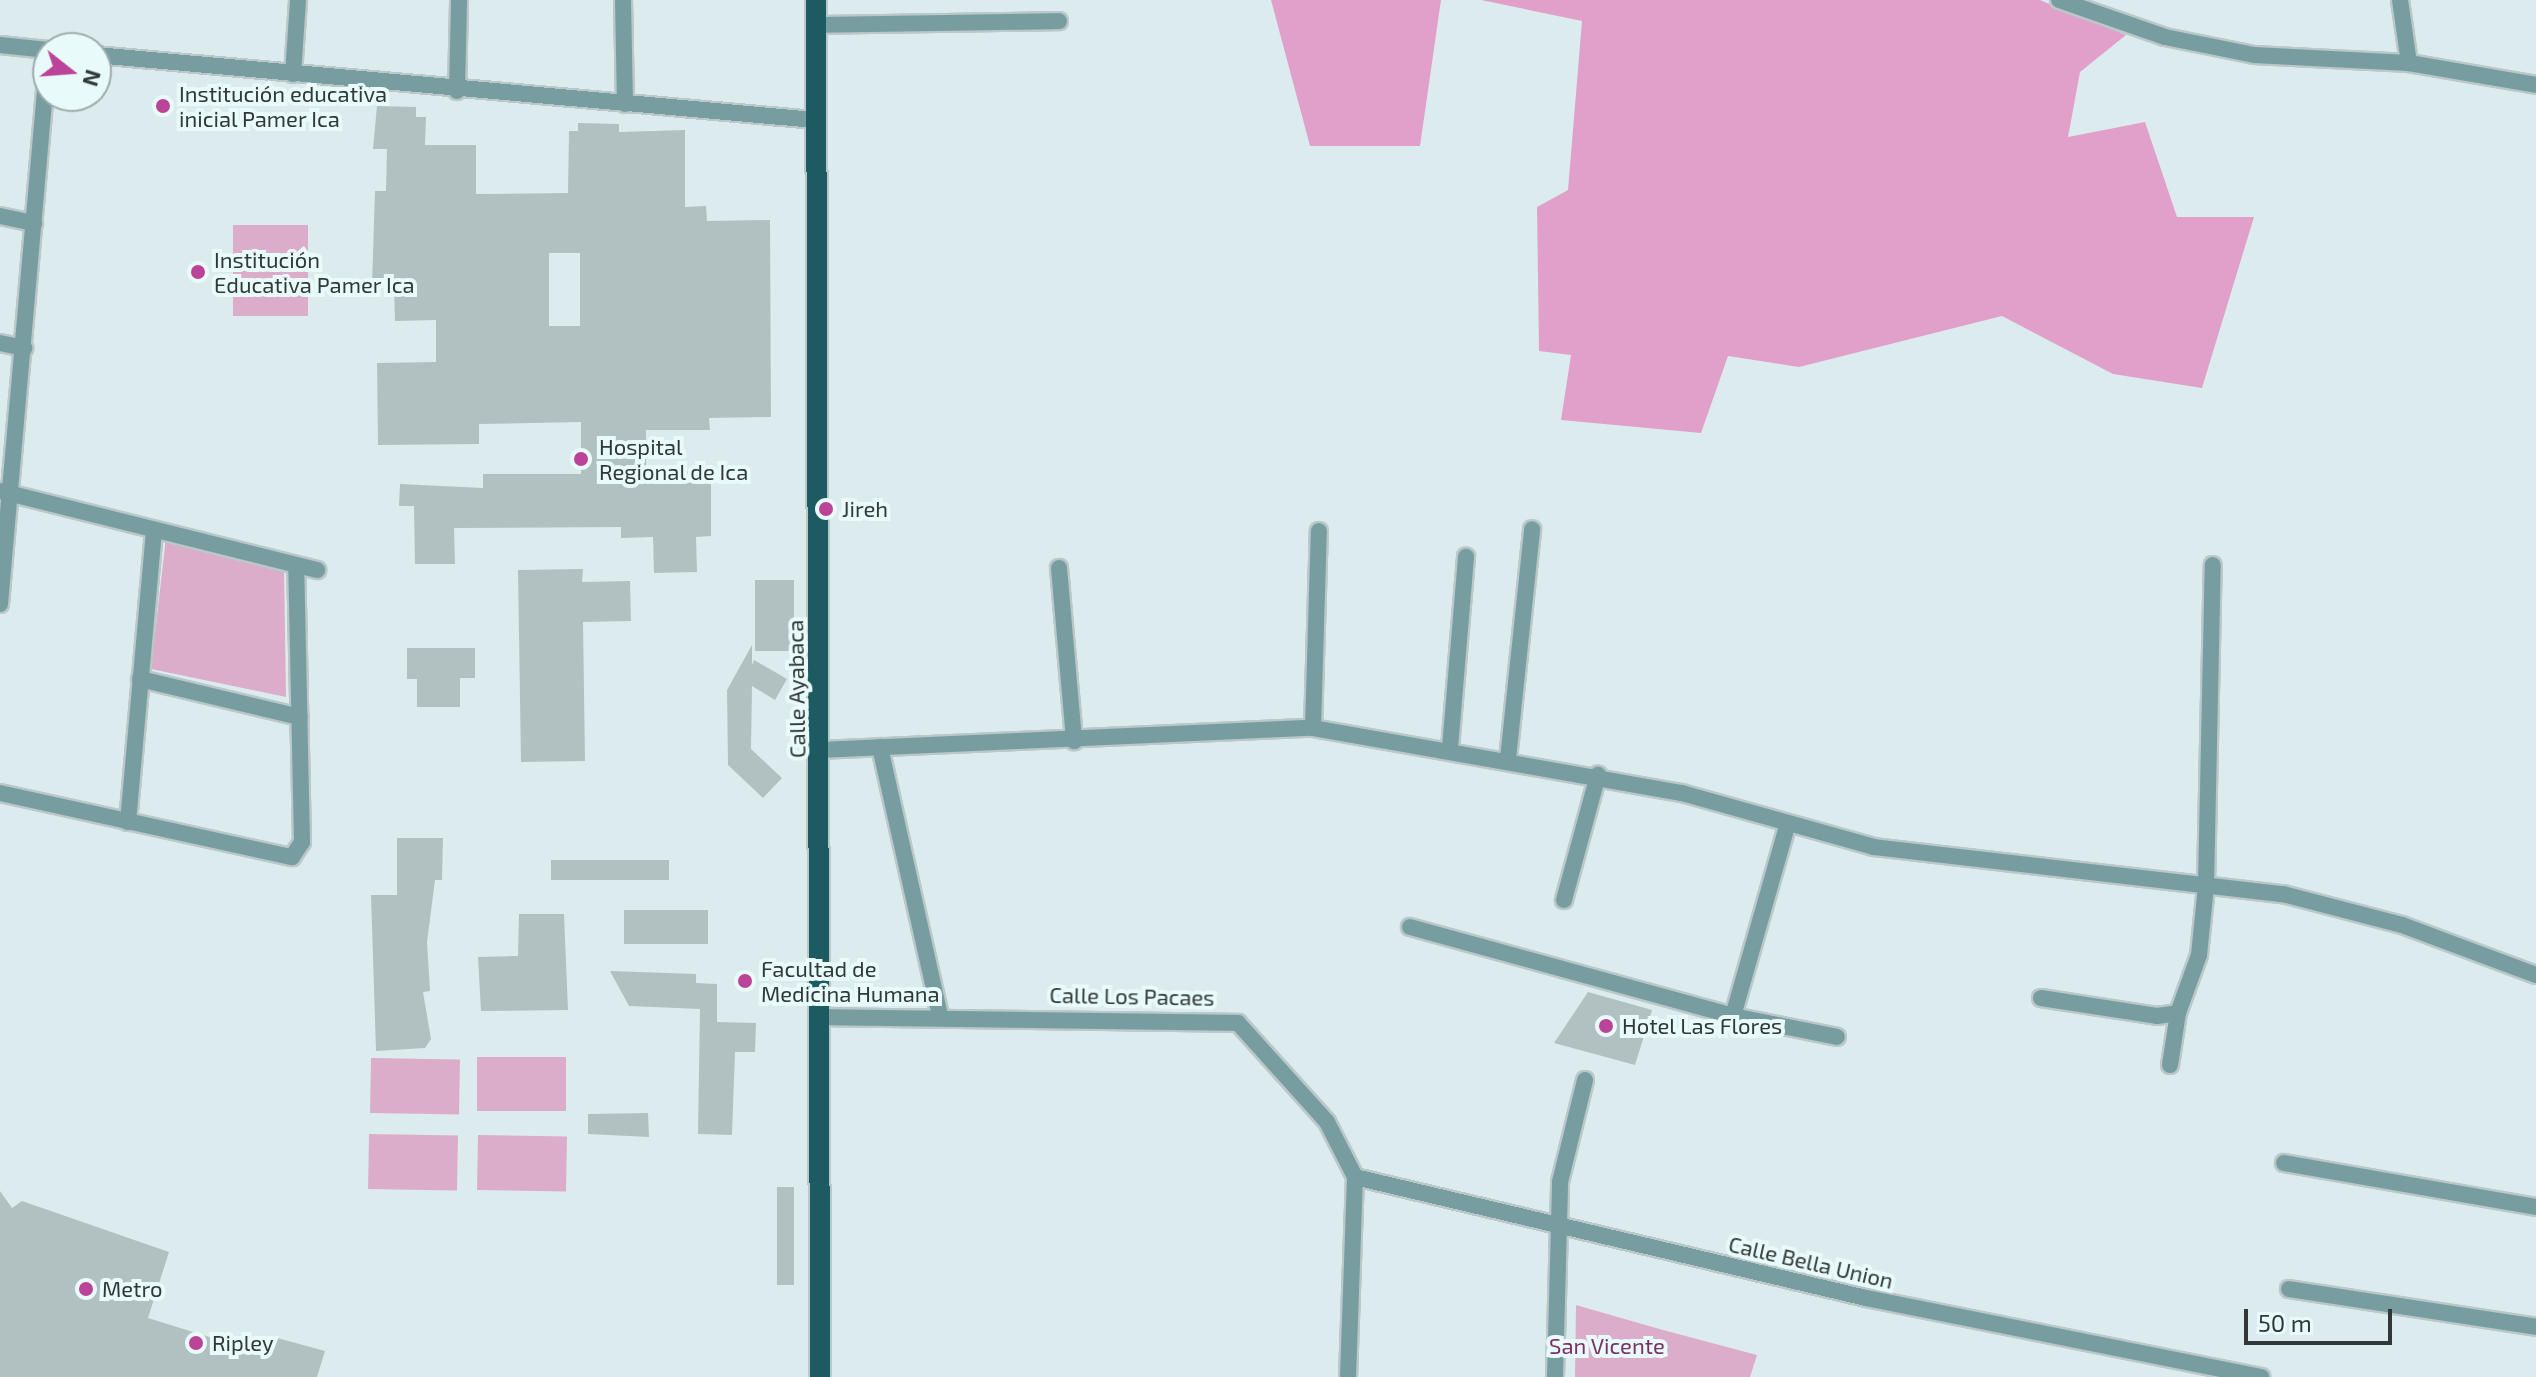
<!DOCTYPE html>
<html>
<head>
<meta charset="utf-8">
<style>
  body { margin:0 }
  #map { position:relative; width:2536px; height:1377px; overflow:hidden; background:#dcecee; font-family:"Exo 2",sans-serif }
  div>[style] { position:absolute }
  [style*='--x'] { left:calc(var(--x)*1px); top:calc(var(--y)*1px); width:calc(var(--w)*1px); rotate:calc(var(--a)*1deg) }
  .green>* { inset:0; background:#dcadcb; transform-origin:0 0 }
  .forest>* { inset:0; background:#e1a0c9 }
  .building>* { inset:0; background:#b1c1c2; transform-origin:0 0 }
  .roads { filter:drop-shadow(2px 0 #bac8ca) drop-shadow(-2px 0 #bac8ca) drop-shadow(0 2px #bac8ca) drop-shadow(0 -2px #bac8ca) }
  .minor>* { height:16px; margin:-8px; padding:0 8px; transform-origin:8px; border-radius:8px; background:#779da1 }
  .tertiary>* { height:16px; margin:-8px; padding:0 8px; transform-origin:8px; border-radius:8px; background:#779da1 }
  .primary>* { height:20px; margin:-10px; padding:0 10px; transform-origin:10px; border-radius:10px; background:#1c5b61 }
  .dots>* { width:22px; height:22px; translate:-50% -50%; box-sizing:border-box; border:4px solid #e9fafb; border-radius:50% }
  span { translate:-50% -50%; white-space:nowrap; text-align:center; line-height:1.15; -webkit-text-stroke:8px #e9fafb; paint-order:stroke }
  .poi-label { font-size:22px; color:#313838 }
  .left { translate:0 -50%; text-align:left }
  .street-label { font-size:22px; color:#313838 }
  .park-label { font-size:22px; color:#7b2f64 }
  .north { position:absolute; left:32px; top:32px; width:80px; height:80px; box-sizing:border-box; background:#e9fafb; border:2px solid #9facad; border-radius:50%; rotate:107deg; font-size:22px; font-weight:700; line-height:32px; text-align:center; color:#313838 }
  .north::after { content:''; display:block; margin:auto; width:28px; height:36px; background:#bb4398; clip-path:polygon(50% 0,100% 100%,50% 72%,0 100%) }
  .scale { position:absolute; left:2244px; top:1309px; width:148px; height:36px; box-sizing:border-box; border:4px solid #313838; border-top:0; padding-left:10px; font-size:24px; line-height:28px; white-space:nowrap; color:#313838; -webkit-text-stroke:6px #e9fafb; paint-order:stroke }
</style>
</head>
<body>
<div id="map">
  <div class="green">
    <div style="left:233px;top:225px;width:75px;height:91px"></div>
    <div style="clip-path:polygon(166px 537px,284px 566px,286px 697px,151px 669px)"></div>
    <div style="left:477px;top:1057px;width:89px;height:54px"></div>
    <div style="left:371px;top:1058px;width:89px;height:55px;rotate:1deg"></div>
    <div style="left:369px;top:1134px;width:89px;height:55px;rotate:1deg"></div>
    <div style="left:478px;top:1135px;width:89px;height:55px;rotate:1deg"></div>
    <div style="clip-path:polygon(1576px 1305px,1663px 1330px,1757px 1355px,1750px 1377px,1575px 1377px)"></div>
  </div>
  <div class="forest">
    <div style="clip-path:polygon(1271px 0,1441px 0,1420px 146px,1310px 146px)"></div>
    <div style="clip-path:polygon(1481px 0,2040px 0,2126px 35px,2080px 72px,2068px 137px,2145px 122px,2177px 217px,2254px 217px,2202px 388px,2113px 374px,2002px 316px,1799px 367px,1728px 356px,1701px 433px,1561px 420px,1571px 355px,1539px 351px,1537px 207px,1568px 190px,1582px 21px)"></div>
  </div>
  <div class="building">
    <div style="clip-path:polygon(evenodd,377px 106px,416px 107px,416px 117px,426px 117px,425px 145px,476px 145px,476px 194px,568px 193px,569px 131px,578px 131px,578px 123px,619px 124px,619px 132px,685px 130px,685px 207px,706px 206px,707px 221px,770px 220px,771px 417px,709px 418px,710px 430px,646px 430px,646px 472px,711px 471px,711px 536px,696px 537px,697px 572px,654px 573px,653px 537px,621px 538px,621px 527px,454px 528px,455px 564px,415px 564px,414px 506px,399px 506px,400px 484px,483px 488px,483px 474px,581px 474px,581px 422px,479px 424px,479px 444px,378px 445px,377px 363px,436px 362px,436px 320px,395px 321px,394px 285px,372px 285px,375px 191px,386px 191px,387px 149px,373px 149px,377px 106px,549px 253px,580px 253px,580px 326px,549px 326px,549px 253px)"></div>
    <div style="clip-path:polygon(583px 569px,582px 582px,630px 581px,631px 621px,583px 622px,585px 761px,521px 762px,518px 570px)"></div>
    <div style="left:755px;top:580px;width:39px;height:71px"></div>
    <div style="clip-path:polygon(752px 645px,752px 665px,754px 660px,787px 679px,775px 700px,752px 686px,751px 749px,782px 778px,763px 798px,728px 765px,727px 690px)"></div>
    <div style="clip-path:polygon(407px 648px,475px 648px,475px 678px,460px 678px,460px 707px,417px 707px,417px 679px,407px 679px)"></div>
    <div style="clip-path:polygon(397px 838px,443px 838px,442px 880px,435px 880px,427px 942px,430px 991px,423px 992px,431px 1039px,425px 1048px,376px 1051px,371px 895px,397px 895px)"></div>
    <div style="left:669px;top:860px;width:20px;height:118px;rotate:90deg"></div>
    <div style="left:708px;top:910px;width:34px;height:84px;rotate:90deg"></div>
    <div style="clip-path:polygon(519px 914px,564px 914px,568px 1010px,481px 1011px,478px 957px,518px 956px)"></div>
    <div style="clip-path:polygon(610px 971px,696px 974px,696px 983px,717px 984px,717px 1022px,756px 1023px,755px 1052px,735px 1052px,732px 1135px,698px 1134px,700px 1009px,629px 1006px)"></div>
    <div style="clip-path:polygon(1588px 992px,1652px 1010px,1635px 1065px,1554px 1043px)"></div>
    <div style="clip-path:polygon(648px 1113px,649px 1137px,588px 1134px,588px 1114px)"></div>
    <div style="left:794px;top:1187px;width:98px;height:17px;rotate:90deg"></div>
    <div style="clip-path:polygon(0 1191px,12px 1208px,22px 1201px,169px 1252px,148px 1318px,264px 1354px,270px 1336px,325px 1351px,317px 1377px,0 1377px)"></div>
  </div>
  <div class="roads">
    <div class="minor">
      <div style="--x:623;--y:0;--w:104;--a:88.9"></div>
      <div style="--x:2059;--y:0;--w:112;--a:19.2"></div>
      <div style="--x:2165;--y:37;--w:91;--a:11.4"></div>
      <div style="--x:2254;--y:55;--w:155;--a:3"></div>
      <div style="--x:2409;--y:63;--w:129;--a:9.8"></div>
      <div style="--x:2400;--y:0;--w:64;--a:81.9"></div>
      <div style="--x:814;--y:25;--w:245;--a:-0.9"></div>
      <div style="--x:293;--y:74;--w:74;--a:-86.1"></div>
      <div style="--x:457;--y:91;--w:91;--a:-88.7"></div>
      <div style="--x:0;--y:216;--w:35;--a:12"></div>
      <div style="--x:0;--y:343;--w:25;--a:12"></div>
      <div style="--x:0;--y:491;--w:327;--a:14"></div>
      <div style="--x:1059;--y:568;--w:174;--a:85"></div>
      <div style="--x:0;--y:604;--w:549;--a:-84.99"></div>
      <div style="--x:140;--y:679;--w:164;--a:13.4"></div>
      <div style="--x:1313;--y:728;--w:197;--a:-88.3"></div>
      <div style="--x:880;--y:747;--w:276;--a:77.4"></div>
      <div style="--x:1450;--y:748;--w:192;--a:-85.2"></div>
      <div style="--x:822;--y:750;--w:491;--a:-2.6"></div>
      <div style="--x:1313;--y:728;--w:375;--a:10"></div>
      <div style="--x:1682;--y:793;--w:199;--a:15.7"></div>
      <div style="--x:1874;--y:847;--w:412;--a:6.6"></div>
      <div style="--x:2283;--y:894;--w:123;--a:14.6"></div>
      <div style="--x:2402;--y:925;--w:143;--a:20.5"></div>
      <div style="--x:1508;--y:759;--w:231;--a:-84"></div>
      <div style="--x:0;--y:793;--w:299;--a:12.4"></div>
      <div style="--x:292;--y:857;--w:18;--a:-56"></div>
      <div style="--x:302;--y:842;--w:277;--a:-91.2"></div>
      <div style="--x:128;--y:822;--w:293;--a:-84.9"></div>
      <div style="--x:1564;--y:900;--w:130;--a:-74.8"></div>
      <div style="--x:1410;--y:927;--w:335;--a:15.4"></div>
      <div style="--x:1733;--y:1016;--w:106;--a:11.4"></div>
      <div style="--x:2041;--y:998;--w:117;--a:8.8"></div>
      <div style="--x:2157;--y:1016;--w:21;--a:-8"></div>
      <div style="--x:1733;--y:1016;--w:197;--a:-74.1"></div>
      <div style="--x:821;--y:1017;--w:417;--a:0.8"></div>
      <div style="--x:1238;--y:1023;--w:133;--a:48"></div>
      <div style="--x:1327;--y:1122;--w:62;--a:63"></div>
      <div style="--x:1355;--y:1177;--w:200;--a:92"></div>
      <div style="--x:2170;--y:1065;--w:53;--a:-81.3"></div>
      <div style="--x:2178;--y:1013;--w:62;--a:-70.1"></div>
      <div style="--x:2199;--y:955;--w:69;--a:-84.2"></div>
      <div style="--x:2206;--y:886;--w:321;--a:-88.8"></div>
      <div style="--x:2284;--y:1163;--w:256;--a:9.9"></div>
      <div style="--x:1355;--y:1177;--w:525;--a:13.32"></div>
      <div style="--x:1866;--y:1298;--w:403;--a:11.3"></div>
      <div style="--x:2289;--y:1289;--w:250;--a:8.7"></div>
      <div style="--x:1555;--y:1377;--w:195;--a:-88.5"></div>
      <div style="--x:1560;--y:1182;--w:105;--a:-76.2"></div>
    </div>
    <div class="tertiary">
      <div style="--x:0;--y:45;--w:48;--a:5.9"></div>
      <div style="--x:96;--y:55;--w:722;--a:5.17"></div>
    </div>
    <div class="primary">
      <div style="--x:816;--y:0;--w:1377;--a:89.83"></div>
    </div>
  </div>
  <div class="dots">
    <div style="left:163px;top:106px;background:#bb4398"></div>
    <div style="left:198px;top:272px;background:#bb4398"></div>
    <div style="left:581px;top:459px;background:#bb4398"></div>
    <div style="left:826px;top:509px;background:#bb4398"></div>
    <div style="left:745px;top:981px;background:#bb4398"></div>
    <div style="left:1606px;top:1026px;background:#bb4398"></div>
    <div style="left:86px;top:1289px;background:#bb4398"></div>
    <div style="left:196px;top:1343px;background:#bb4398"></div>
  </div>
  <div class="poi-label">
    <span class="left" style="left:179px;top:106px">Institución educativa<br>inicial Pamer Ica</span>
    <span class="left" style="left:214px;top:272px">Institución<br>Educativa Pamer Ica</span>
    <span class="left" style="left:599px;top:459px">Hospital<br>Regional de Ica</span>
    <span class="left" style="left:842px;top:509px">Jireh</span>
    <span class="left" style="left:761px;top:981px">Facultad de<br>Medicina Humana</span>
    <span class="left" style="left:1622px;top:1026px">Hotel Las Flores</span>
    <span class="left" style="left:102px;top:1289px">Metro</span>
    <span class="left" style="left:212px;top:1343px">Ripley</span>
  </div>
  <div class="street-label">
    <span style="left:796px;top:689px;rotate:-91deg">Calle Ayabaca</span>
    <span style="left:1132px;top:996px;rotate:1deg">Calle Los Pacaes</span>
    <span style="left:1811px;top:1262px;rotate:13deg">Calle Bella Union</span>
  </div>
  <div class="park-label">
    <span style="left:1607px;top:1346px">San Vicente</span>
  </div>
  <div class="north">N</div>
  <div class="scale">50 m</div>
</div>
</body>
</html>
